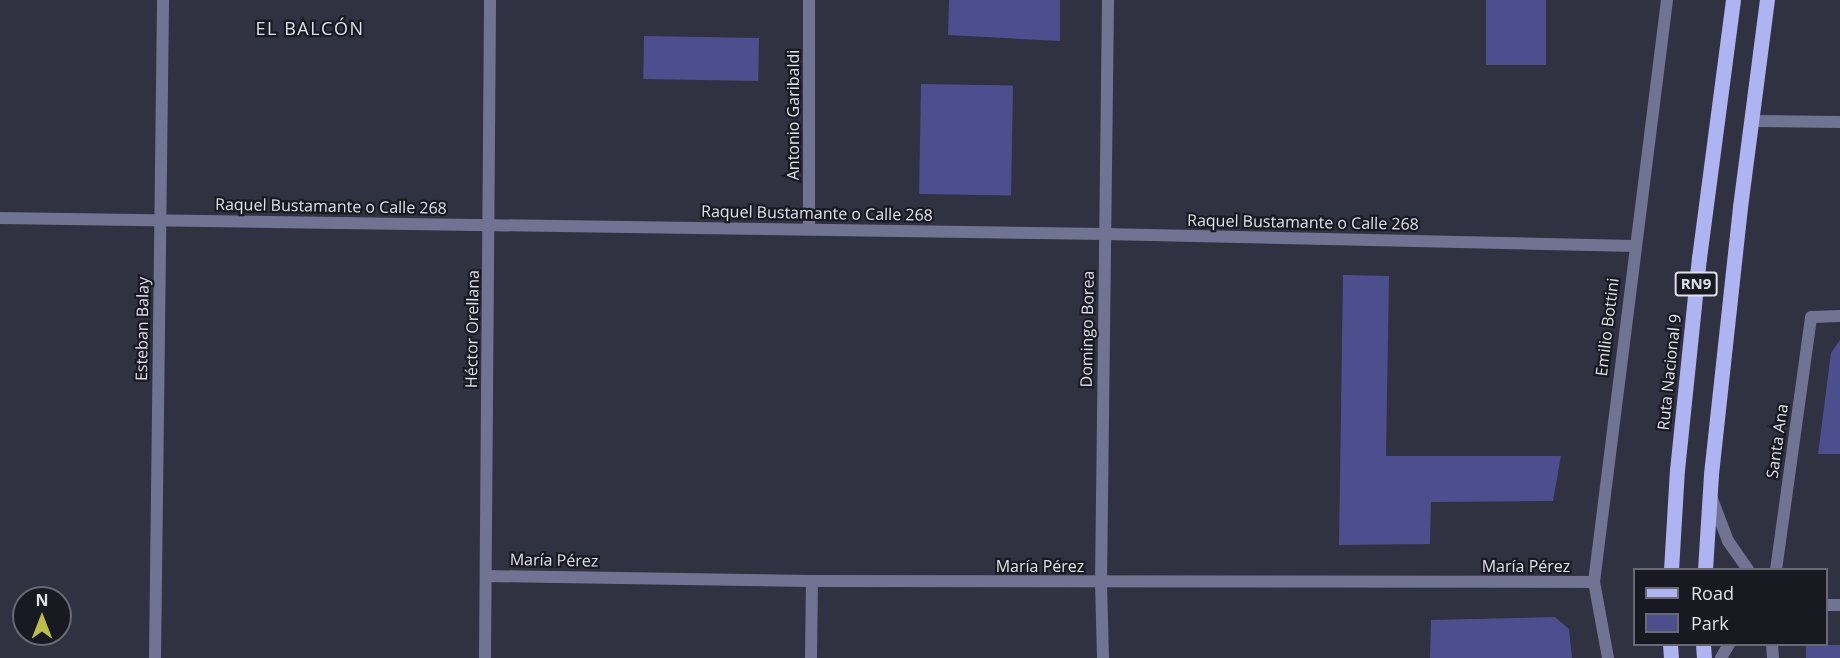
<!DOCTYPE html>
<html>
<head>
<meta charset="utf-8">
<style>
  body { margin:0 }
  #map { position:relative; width:1840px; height:658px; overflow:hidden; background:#303141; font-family:"Open Sans",sans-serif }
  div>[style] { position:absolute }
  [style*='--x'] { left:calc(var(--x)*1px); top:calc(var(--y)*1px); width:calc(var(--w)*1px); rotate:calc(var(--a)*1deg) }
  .green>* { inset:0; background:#4d4e8d; transform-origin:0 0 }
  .minor>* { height:12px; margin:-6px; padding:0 6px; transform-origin:6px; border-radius:6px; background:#717392 }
  .primary>* { height:15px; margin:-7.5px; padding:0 7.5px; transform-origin:7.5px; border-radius:7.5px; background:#aeb3f1 }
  span { translate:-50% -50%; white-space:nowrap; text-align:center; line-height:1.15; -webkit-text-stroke:4.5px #191a21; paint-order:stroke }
  .shield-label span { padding:2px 4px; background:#191a21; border:2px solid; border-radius:4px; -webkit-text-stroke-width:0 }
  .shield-label { font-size:15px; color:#dfe0eb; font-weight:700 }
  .street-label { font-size:16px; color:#dfe0eb }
  .neighbourhood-label { font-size:18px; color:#dfe0eb; letter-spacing:1.5px }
  .legend { position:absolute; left:1633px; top:568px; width:195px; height:78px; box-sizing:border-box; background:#191a21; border:2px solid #686972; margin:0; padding:8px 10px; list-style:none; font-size:18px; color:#dfe0eb }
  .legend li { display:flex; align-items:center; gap:12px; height:30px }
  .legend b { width:30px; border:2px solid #686972 }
  .north { position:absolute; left:12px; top:586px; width:60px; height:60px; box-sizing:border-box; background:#191a21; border:2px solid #686972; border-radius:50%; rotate:0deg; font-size:16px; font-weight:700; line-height:24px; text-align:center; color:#dfe0eb }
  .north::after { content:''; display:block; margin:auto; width:21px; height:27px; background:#bbc044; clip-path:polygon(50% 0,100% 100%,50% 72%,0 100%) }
</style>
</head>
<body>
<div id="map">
  <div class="green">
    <div style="clip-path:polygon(949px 0,1060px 0,1060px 41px,948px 35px)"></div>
    <div style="left:1486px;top:0;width:60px;height:65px"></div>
    <div style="left:644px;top:36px;width:115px;height:43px;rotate:1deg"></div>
    <div style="left:921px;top:84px;width:92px;height:110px;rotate:1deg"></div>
    <div style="clip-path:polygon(1343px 275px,1389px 276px,1386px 456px,1561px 456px,1553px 501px,1431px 502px,1430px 544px,1339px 545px)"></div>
    <div style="clip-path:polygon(1840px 340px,1840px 454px,1818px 454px,1831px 353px)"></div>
    <div style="clip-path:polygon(1555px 617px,1569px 629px,1572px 658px,1430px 658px,1431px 620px)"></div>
    <div style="left:1840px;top:645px;width:13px;height:34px;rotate:90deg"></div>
  </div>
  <div class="minor">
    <div style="--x:809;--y:0;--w:229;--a:90"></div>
    <div style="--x:1751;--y:121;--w:89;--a:0.6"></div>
    <div style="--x:0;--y:218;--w:1105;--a:0.83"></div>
    <div style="--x:1105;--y:234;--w:529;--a:1.3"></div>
    <div style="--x:1712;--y:499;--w:45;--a:69.1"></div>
    <div style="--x:1728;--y:541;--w:35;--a:55"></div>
    <div style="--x:1776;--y:570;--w:255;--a:-82.1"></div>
    <div style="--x:1811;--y:317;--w:29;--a:-2"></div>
    <div style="--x:486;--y:576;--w:326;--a:0.9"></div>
    <div style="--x:812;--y:581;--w:782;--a:0.07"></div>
    <div style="--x:1826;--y:605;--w:14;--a:0"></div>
    <div style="--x:1772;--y:644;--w:14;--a:86"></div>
    <div style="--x:155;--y:658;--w:658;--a:-89.3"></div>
    <div style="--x:485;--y:658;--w:658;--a:-89.56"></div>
    <div style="--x:811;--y:658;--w:77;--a:-89.3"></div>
    <div style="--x:1103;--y:658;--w:75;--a:-91.5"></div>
    <div style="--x:1101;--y:583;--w:583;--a:-89.31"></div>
    <div style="--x:1608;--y:658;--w:77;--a:-100.4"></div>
    <div style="--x:1594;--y:582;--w:587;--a:-82.85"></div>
    <div style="--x:1721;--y:658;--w:16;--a:-60"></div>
  </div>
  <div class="primary">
    <div style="--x:1671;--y:570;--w:100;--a:-86.6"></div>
    <div style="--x:1677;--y:470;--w:213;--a:-84.1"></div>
    <div style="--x:1699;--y:258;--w:260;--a:-82.5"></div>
    <div style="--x:1705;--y:570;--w:96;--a:-86.4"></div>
    <div style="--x:1711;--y:474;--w:269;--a:-83.8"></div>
    <div style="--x:1740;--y:207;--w:209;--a:-82.6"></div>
    <div style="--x:1670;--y:644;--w:14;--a:86"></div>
    <div style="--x:1703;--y:644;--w:14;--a:86"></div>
  </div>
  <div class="shield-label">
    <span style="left:1696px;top:284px">RN9</span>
  </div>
  <div class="street-label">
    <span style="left:793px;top:115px;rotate:-90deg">Antonio Garibaldi</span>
    <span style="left:331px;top:206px;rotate:1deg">Raquel Bustamante o Calle 268</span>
    <span style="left:817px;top:213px;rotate:1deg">Raquel Bustamante o Calle 268</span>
    <span style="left:1303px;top:222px;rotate:1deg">Raquel Bustamante o Calle 268</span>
    <span style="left:1607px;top:327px;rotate:-83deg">Emilio Bottini</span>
    <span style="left:142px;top:329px;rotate:-89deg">Esteban Balay</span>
    <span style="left:472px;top:329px;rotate:-89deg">Héctor Orellana</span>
    <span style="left:1087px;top:329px;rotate:-89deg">Domingo Borea</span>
    <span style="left:1669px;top:372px;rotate:-84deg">Ruta Nacional 9</span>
    <span style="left:1777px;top:441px;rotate:-82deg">Santa Ana</span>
    <span style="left:554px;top:560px;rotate:1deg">María Pérez</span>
    <span style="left:1040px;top:566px">María Pérez</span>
    <span style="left:1526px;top:566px">María Pérez</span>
  </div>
  <div class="neighbourhood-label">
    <span style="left:310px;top:28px">EL BALCÓN</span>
  </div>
  <ul class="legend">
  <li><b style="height:8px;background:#aeb3f1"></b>Road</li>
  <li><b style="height:16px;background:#4d4e8d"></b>Park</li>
  </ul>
  <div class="north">N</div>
</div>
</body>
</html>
